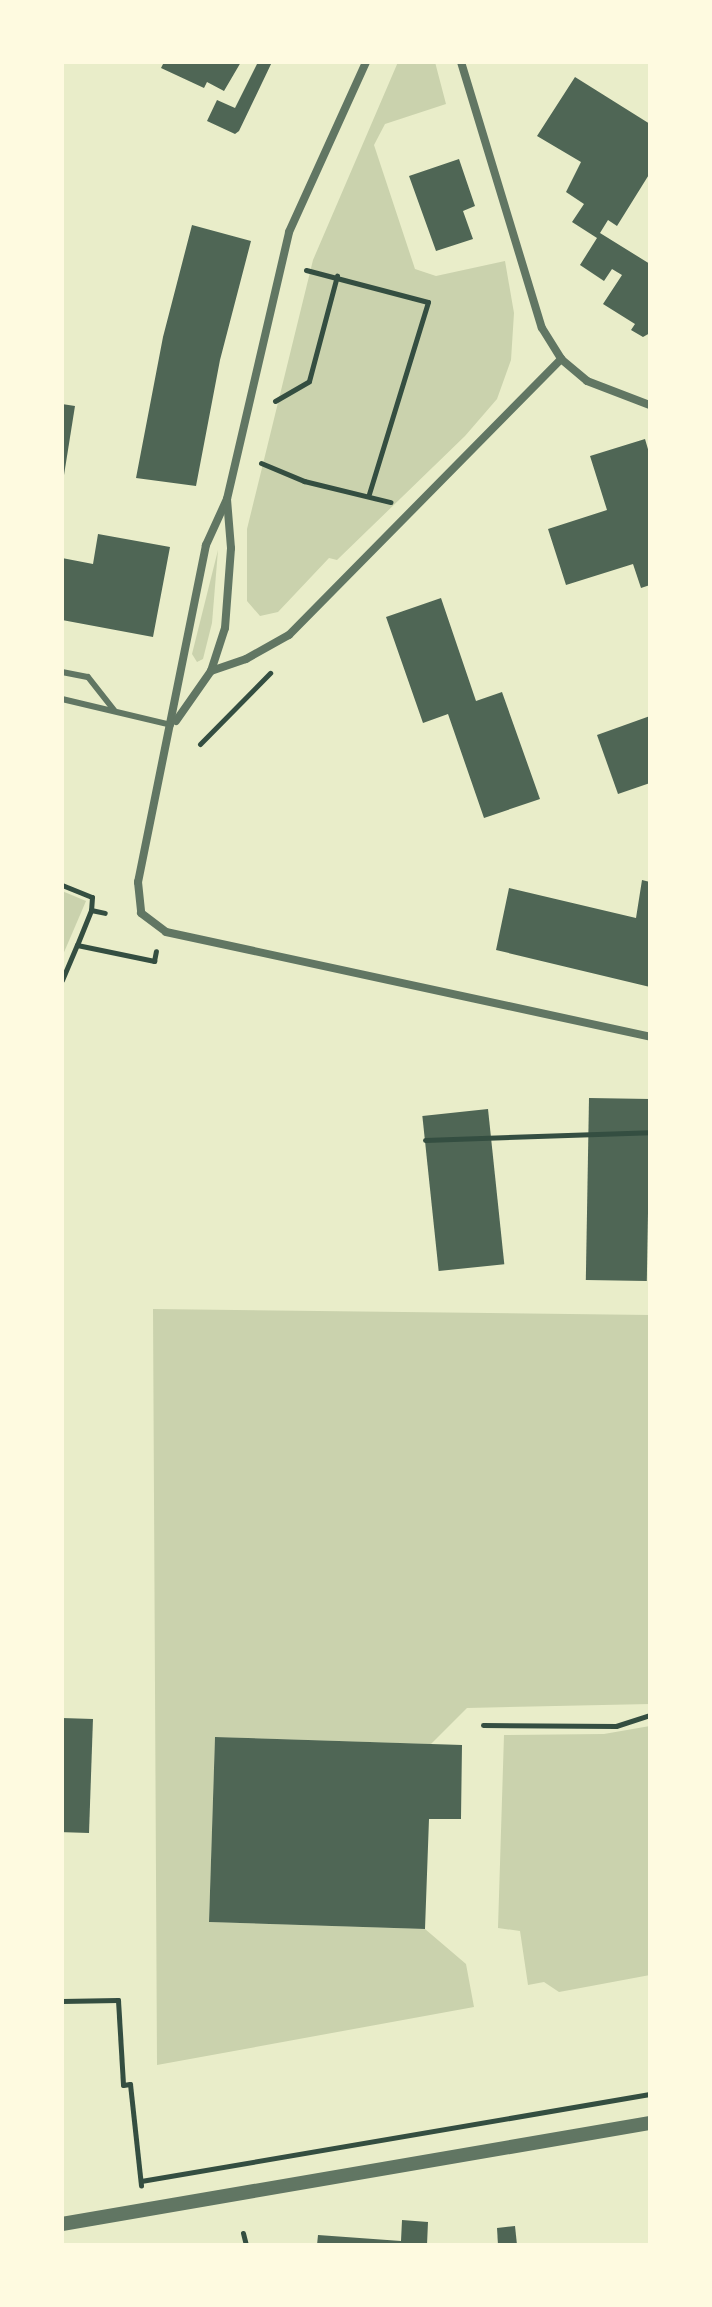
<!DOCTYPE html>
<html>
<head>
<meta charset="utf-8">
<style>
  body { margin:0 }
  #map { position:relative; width:712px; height:2307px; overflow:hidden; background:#e9edc9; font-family:Barlow,sans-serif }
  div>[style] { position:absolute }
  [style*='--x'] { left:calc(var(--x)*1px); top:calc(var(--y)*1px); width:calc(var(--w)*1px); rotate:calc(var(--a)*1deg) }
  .green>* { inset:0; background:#cad2ad }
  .building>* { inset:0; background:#4f6655; transform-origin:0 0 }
  .path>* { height:5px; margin:-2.5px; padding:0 2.5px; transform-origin:2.5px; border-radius:2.5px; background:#344e41 }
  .service>* { height:6px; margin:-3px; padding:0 3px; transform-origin:3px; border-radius:3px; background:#617663 }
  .minor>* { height:8px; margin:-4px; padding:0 4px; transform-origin:4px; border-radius:4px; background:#617663 }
  .tertiary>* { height:14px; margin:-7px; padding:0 7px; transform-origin:7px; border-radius:7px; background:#617663 }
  span { translate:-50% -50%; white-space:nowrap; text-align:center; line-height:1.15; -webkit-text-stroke:6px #fefae0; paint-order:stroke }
  .frame { position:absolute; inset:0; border:64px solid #fefae0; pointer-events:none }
</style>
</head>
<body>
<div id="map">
  <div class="green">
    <div style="clip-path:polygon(398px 62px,435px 62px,446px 104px,385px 124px,374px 145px,415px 269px,436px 276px,505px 261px,514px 313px,511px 360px,497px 399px,465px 436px,337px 560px,329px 558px,278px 612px,260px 616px,247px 601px,247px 529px,313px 260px)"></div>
    <div style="clip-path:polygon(218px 550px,212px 623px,203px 659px,197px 662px,192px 654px)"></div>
    <div style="clip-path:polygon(62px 891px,86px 901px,62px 957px)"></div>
    <div style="clip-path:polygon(153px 1309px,650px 1315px,650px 1704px,467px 1708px,431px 1744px,215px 1737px,209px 1922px,425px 1929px,466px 1964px,474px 2007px,157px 2065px)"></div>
    <div style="clip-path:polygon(650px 1726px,650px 1975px,559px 1992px,544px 1982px,528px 1985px,520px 1931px,498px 1928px,504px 1735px,604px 1734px)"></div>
  </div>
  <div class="building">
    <div style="clip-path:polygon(164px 62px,241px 62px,224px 91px,207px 82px,204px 88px,161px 68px)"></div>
    <div style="clip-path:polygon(258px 62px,272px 62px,239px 131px,235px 134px,207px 121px,217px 100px,235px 108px)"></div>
    <div style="clip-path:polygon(575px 77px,650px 124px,650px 173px,617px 226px,608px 220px,600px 233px,650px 264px,650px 333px,643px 337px,631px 330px,635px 324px,603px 304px,622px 275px,612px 269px,604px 281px,580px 265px,597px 238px,572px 222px,584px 204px,566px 192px,581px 162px,537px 136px)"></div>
    <div style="clip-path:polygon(459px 159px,475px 206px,463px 211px,473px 239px,436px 251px,409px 176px)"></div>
    <div style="clip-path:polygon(192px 225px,251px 241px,220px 360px,196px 486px,136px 478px,163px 337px)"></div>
    <div style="clip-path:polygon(62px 404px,75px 406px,64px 475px,62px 474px)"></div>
    <div style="clip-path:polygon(645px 439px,650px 456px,650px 585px,641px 588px,633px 564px,566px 585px,548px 529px,607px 510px,590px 456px)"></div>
    <div style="clip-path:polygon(98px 534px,170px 547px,153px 637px,62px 620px,62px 558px,93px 564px)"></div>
    <div style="clip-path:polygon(441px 598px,476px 701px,502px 692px,540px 799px,484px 818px,448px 714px,423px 723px,386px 617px)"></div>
    <div style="clip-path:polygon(650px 716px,650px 783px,618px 794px,597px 735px)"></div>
    <div style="clip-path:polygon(642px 880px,650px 882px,650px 987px,496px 950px,509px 888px,636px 918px)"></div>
    <div style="left:589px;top:1098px;width:61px;height:182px;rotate:1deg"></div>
    <div style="left:488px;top:1109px;width:156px;height:66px;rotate:84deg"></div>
    <div style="left:62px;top:1718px;width:31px;height:114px;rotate:2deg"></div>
    <div style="clip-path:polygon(215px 1737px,462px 1745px,461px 1819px,429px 1819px,425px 1929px,209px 1922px)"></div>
    <div style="clip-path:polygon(402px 2220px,428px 2222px,427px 2245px,317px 2245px,318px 2235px,401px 2241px)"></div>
    <div style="clip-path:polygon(515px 2226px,517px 2245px,498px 2245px,497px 2228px)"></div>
  </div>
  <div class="path">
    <div style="--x:306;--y:270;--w:126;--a:14.7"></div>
    <div style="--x:428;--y:302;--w:201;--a:107.1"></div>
    <div style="--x:275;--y:401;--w:39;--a:-30"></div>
    <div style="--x:309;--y:381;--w:109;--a:-75.1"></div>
    <div style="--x:261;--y:463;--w:47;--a:22.7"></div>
    <div style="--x:304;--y:481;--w:89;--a:13.7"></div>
    <div style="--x:200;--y:744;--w:100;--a:-45.4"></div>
    <div style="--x:62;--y:885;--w:32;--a:22"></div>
    <div style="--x:92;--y:897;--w:13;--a:94"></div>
    <div style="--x:77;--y:945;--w:38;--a:-68"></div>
    <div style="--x:91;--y:910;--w:14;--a:12"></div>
    <div style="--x:62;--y:980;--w:38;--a:-67"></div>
    <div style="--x:77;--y:945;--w:79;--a:11.7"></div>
    <div style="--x:154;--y:961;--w:10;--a:-79"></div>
    <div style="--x:425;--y:1140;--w:225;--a:-2"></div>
    <div style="--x:483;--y:1725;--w:133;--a:0.4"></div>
    <div style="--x:616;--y:1726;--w:36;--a:-18"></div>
    <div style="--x:62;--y:2001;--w:56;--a:-1"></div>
    <div style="--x:118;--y:2000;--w:85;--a:86.6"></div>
    <div style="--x:123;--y:2085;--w:7;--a:-8"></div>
    <div style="--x:130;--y:2084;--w:102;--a:83.8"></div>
    <div style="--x:141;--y:2181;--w:516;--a:-9.7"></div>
    <div style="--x:243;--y:2233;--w:12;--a:76"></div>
  </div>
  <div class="service">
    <div style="--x:62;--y:672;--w:26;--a:11"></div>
    <div style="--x:88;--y:677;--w:42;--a:51.8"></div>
    <div style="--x:62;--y:699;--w:112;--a:13.4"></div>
  </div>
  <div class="minor">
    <div style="--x:461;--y:62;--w:278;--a:73.1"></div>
    <div style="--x:542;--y:328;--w:36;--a:58"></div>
    <div style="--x:561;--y:359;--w:34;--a:40"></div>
    <div style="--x:587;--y:381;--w:67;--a:20.9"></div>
    <div style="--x:227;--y:499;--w:51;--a:114.5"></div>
    <div style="--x:206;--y:545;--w:344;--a:101.4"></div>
    <div style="--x:138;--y:882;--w:31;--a:84"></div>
    <div style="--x:141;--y:913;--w:31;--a:37"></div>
    <div style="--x:166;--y:932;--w:495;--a:12.2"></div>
    <div style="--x:211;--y:671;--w:45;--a:-72"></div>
    <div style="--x:225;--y:628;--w:80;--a:-85.7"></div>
    <div style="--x:231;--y:548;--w:49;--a:-94.7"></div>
    <div style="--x:227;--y:499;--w:274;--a:-76.9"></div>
    <div style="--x:289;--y:232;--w:187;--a:-65.6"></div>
    <div style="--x:176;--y:721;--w:61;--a:-55"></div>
    <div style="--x:211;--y:671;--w:37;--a:-19"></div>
    <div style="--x:246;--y:659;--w:49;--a:-29.2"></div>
    <div style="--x:289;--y:635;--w:388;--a:-45.4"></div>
  </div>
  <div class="tertiary">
    <div style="--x:62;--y:2224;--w:597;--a:-9.75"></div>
  </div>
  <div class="frame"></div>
</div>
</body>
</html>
